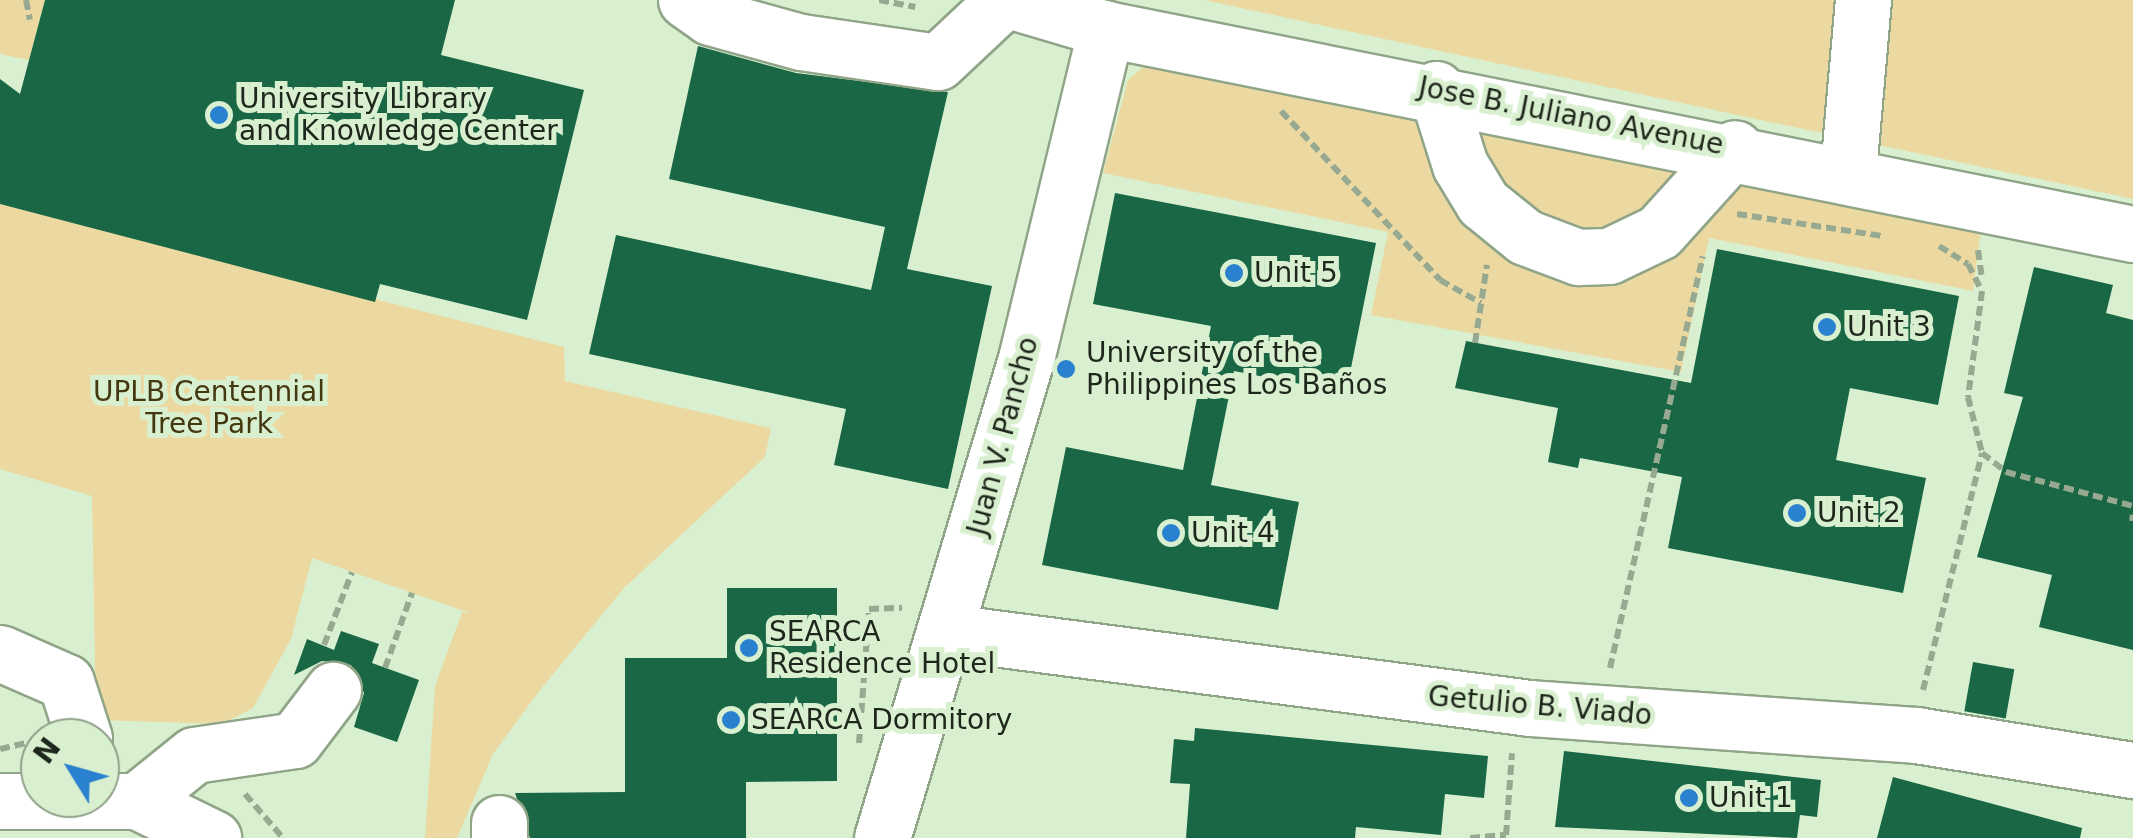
<!DOCTYPE html>
<html>
<head>
<meta charset="utf-8">
<style>
  body { margin:0 }
  #map { position:relative; width:2133px; height:838px; overflow:hidden; background:#d9f0d0; font-family:"DejaVu Sans",sans-serif }
  div>[style] { position:absolute }
  [style*='--x'] { left:calc(var(--x)*1px); top:calc(var(--y)*1px); width:calc(var(--w)*1px); rotate:calc(var(--a)*1deg) }
  .green>* { inset:0; background:#ecd9a1 }
  .building>* { inset:0; background:#1a6745; transform-origin:0 0 }
  .path>* { height:6px; margin-top:-3px; transform-origin:0; background:repeating-linear-gradient(90deg,#97a990 0 10px,transparent 0 15px) }
  .roads { filter:drop-shadow(2px 0 #90a588) drop-shadow(-2px 0 #90a588) drop-shadow(0 2px #90a588) drop-shadow(0 -2px #90a588) }
  .minor>* { height:55px; margin:-27.5px; padding:0 27.5px; transform-origin:27.5px; border-radius:27.5px; background:#fff }
  .dots>* { width:28px; height:28px; translate:-50% -50%; box-sizing:border-box; border:5px solid #d9f0d0; border-radius:50% }
  span { translate:-50% -50%; white-space:nowrap; text-align:center; line-height:1.15; -webkit-text-stroke:10px #d9f0d0; paint-order:stroke }
  .poi-label { font-size:28px; color:#1e271b }
  .left { translate:0 -50%; text-align:left }
  .street-label { font-size:28px; color:#1e271b }
  .park-label { font-size:28px; color:#443811 }
  .north { position:absolute; left:20px; top:718px; width:100px; height:100px; box-sizing:border-box; background:#d9f0d0; border:2px solid #8ea088; border-radius:50%; rotate:307deg; font-size:28px; font-weight:700; line-height:40px; text-align:center; color:#1e271b }
  .north::after { content:''; display:block; margin:auto; width:35px; height:45px; background:#2981cf; clip-path:polygon(50% 0,100% 100%,50% 72%,0 100%) }
</style>
</head>
<body>
<div id="map">
  <div class="green">
    <div style="clip-path:polygon(0 0,45px 0,29px 60px,0 54px)"></div>
    <div style="clip-path:polygon(1204px 0,2133px 0,2133px 199px,1784px 125px)"></div>
    <div style="clip-path:polygon(1158px 54px,1420px 103px,1544px 261px,1737px 176px,1982px 222px,1973px 291px,1709px 238px,1681px 372px,1371px 315px,1388px 232px,1103px 173px,1128px 80px)"></div>
    <div style="clip-path:polygon(1469px 114px,1694px 162px,1630px 226px,1584px 230px,1520px 210px,1482px 170px)"></div>
    <div style="clip-path:polygon(0 204px,564px 347px,565px 381px,771px 428px,765px 457px,624px 588px,540px 690px,493px 754px,457px 838px,425px 838px,435px 686px,462px 612px,470px 613px,312px 558px,291px 639px,253px 708px,222px 724px,96px 720px,92px 496px,0 469px)"></div>
  </div>
  <div class="building">
    <div style="clip-path:polygon(45px 0,455px 0,441px 55px,584px 90px,527px 320px,380px 284px,375px 302px,0 204px,0 79px,20px 94px)"></div>
    <div style="clip-path:polygon(698px 46px,796px 73px,948px 92px,907px 269px,992px 286px,948px 489px,834px 465px,846px 409px,589px 354px,616px 235px,871px 290px,885px 227px,669px 179px)"></div>
    <div style="clip-path:polygon(1115px 193px,1376px 243px,1346px 393px,1234px 371px,1211px 485px,1299px 502px,1278px 610px,1042px 565px,1066px 447px,1183px 470px,1211px 326px,1093px 304px)"></div>
    <div style="clip-path:polygon(1717px 249px,1959px 296px,1938px 405px,1850px 388px,1836px 460px,1926px 478px,1903px 593px,1668px 548px,1682px 477px,1580px 458px,1578px 468px,1548px 462px,1558px 408px,1455px 388px,1466px 341px,1691px 383px)"></div>
    <div style="clip-path:polygon(2034px 267px,2113px 285px,2106px 313px,2133px 320px,2133px 650px,2039px 627px,2052px 575px,1977px 557px,2023px 397px,2004px 393px)"></div>
    <div style="clip-path:polygon(727px 588px,837px 588px,837px 781px,746px 782px,746px 838px,530px 838px,515px 793px,625px 792px,625px 658px,727px 658px)"></div>
    <div style="clip-path:polygon(341px 631px,379px 644px,372px 663px,419px 680px,397px 742px,354px 727px,364px 693px,351px 665px,322px 661px,294px 675px,307px 639px,334px 650px)"></div>
    <div style="left:1973px;top:662px;width:42px;height:50px;rotate:10deg"></div>
    <div style="clip-path:polygon(1195px 728px,1488px 756px,1484px 798px,1445px 794px,1441px 835px,1356px 827px,1355px 838px,1186px 838px,1190px 784px,1170px 783px,1174px 739px,1194px 741px)"></div>
    <div style="clip-path:polygon(1564px 751px,1821px 780px,1817px 817px,1800px 815px,1797px 838px,1555px 827px)"></div>
    <div style="clip-path:polygon(1893px 777px,2082px 828px,2080px 838px,1877px 838px)"></div>
  </div>
  <div class="path">
    <div style="--x:26;--y:0;--w:20;--a:79"></div>
    <div style="--x:879;--y:0;--w:37;--a:11"></div>
    <div style="--x:1281;--y:111;--w:232;--a:46.7"></div>
    <div style="--x:1440;--y:280;--w:47;--a:29.3"></div>
    <div style="--x:1737;--y:214;--w:148;--a:8.6"></div>
    <div style="--x:1939;--y:246;--w:34;--a:32"></div>
    <div style="--x:1968;--y:264;--w:30;--a:63"></div>
    <div style="--x:1982;--y:291;--w:107;--a:97.5"></div>
    <div style="--x:1968;--y:397;--w:58;--a:76"></div>
    <div style="--x:1982;--y:453;--w:31;--a:38"></div>
    <div style="--x:2006;--y:472;--w:131;--a:15"></div>
    <div style="--x:1978;--y:250;--w:27;--a:82"></div>
    <div style="--x:1475;--y:343;--w:79;--a:-81.3"></div>
    <div style="--x:2132;--y:521;--w:6;--a:-81"></div>
    <div style="--x:324;--y:645;--w:78;--a:-69"></div>
    <div style="--x:385;--y:668;--w:80;--a:-70.2"></div>
    <div style="--x:1610;--y:668;--w:422;--a:-77.3"></div>
    <div style="--x:1923;--y:690;--w:244;--a:-76"></div>
    <div style="--x:859;--y:743;--w:134;--a:-85.7"></div>
    <div style="--x:869;--y:609;--w:33;--a:-2"></div>
    <div style="--x:0;--y:749;--w:40;--a:-13"></div>
    <div style="--x:245;--y:794;--w:58;--a:49.2"></div>
    <div style="--x:1470;--y:838;--w:36;--a:-5"></div>
    <div style="--x:1506;--y:835;--w:82;--a:-85.8"></div>
  </div>
  <div class="roads">
    <div class="minor">
      <div style="--x:686;--y:0;--w:29;--a:35"></div>
      <div style="--x:710;--y:17;--w:94;--a:15.4"></div>
      <div style="--x:801;--y:42;--w:138;--a:8.3"></div>
      <div style="--x:938;--y:62;--w:91;--a:-43.2"></div>
      <div style="--x:1008;--y:0;--w:102;--a:16.5"></div>
      <div style="--x:1106;--y:29;--w:1047;--a:11.29"></div>
      <div style="--x:1436;--y:89;--w:80;--a:72.5"></div>
      <div style="--x:1460;--y:165;--w:44;--a:58.8"></div>
      <div style="--x:1483;--y:203;--w:54;--a:39"></div>
      <div style="--x:1525;--y:237;--w:57;--a:20.7"></div>
      <div style="--x:1578;--y:257;--w:31;--a:-2"></div>
      <div style="--x:1609;--y:256;--w:55;--a:-25.6"></div>
      <div style="--x:1659;--y:232;--w:113;--a:-47.9"></div>
      <div style="--x:1848;--y:171;--w:172;--a:-85"></div>
      <div style="--x:948;--y:632;--w:587;--a:7.44"></div>
      <div style="--x:1530;--y:708;--w:387;--a:4"></div>
      <div style="--x:1916;--y:735;--w:220;--a:9.2"></div>
      <div style="--x:0;--y:653;--w:72;--a:23.7"></div>
      <div style="--x:66;--y:682;--w:59;--a:72.2"></div>
      <div style="--x:0;--y:801;--w:137;--a:0"></div>
      <div style="--x:137;--y:801;--w:85;--a:26"></div>
      <div style="--x:137;--y:801;--w:73;--a:-38.9"></div>
      <div style="--x:194;--y:755;--w:102;--a:-8.4"></div>
      <div style="--x:295;--y:740;--w:63;--a:-52.8"></div>
      <div style="--x:499;--y:823;--w:15;--a:90"></div>
      <div style="--x:882;--y:838;--w:500;--a:-73.27"></div>
      <div style="--x:1026;--y:359;--w:340;--a:-76.4"></div>
    </div>
  </div>
  <div class="dots">
    <div style="left:219px;top:115px;background:#2981cf"></div>
    <div style="left:1234px;top:273px;background:#2981cf"></div>
    <div style="left:1827px;top:327px;background:#2981cf"></div>
    <div style="left:1066px;top:369px;background:#2981cf"></div>
    <div style="left:1797px;top:513px;background:#2981cf"></div>
    <div style="left:1171px;top:533px;background:#2981cf"></div>
    <div style="left:749px;top:648px;background:#2981cf"></div>
    <div style="left:731px;top:720px;background:#2981cf"></div>
    <div style="left:1689px;top:798px;background:#2981cf"></div>
  </div>
  <div class="poi-label">
    <span class="left" style="left:239px;top:115px">University Library<br>and Knowledge Center</span>
    <span class="left" style="left:1254px;top:273px">Unit 5</span>
    <span class="left" style="left:1847px;top:327px">Unit 3</span>
    <span class="left" style="left:1086px;top:369px">University of the<br>Philippines Los Baños</span>
    <span class="left" style="left:1817px;top:513px">Unit 2</span>
    <span class="left" style="left:1191px;top:533px">Unit 4</span>
    <span class="left" style="left:769px;top:648px">SEARCA<br>Residence Hotel</span>
    <span class="left" style="left:751px;top:720px">SEARCA Dormitory</span>
    <span class="left" style="left:1709px;top:798px">Unit 1</span>
  </div>
  <div class="street-label">
    <span style="left:1571px;top:116px;rotate:11deg">Jose B. Juliano Avenue</span>
    <span style="left:1003px;top:436px;rotate:-75deg">Juan V. Pancho</span>
    <span style="left:1540px;top:706px;rotate:5deg">Getulio B. Viado</span>
  </div>
  <div class="park-label">
    <span style="left:209px;top:408px">UPLB Centennial<br>Tree Park</span>
  </div>
  <div class="north">N</div>
</div>
</body>
</html>
